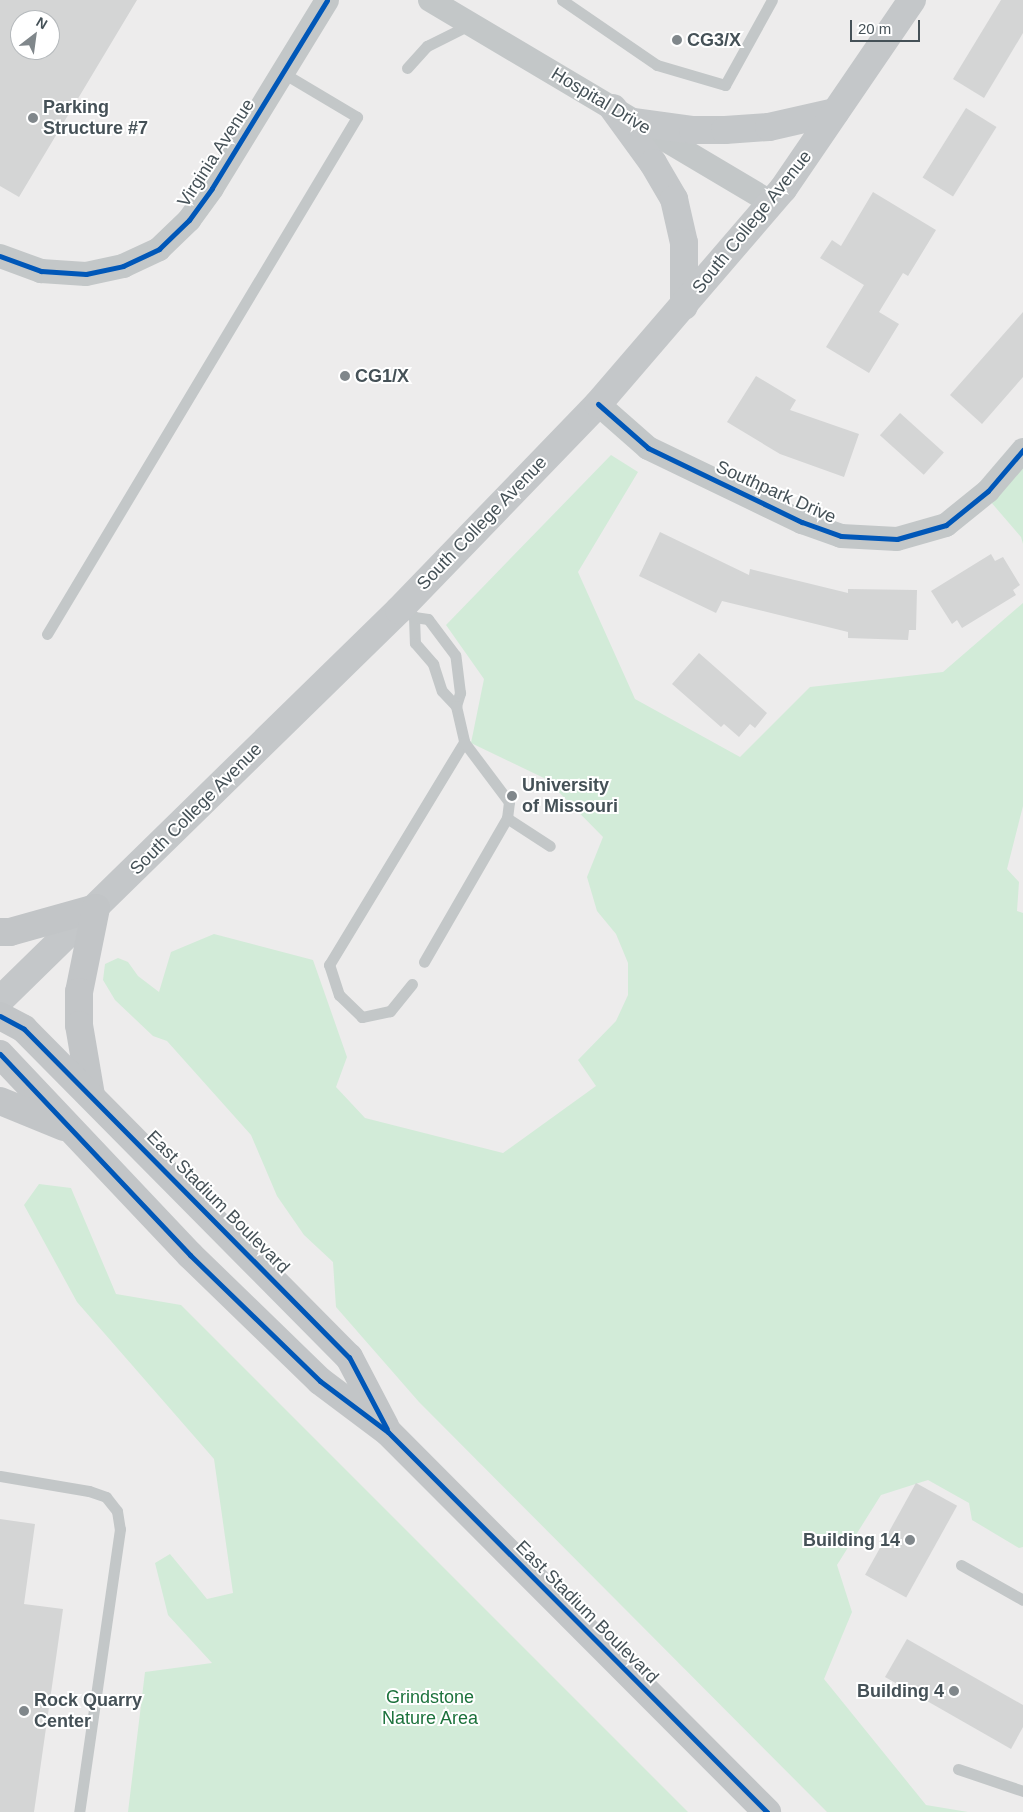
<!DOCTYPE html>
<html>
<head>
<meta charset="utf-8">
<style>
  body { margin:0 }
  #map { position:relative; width:1023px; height:1812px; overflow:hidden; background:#edecec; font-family:Helvetica,sans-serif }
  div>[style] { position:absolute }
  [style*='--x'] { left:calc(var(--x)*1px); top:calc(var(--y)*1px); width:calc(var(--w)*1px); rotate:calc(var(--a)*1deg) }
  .green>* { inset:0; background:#d2ebd8 }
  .building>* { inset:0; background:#d4d5d5; transform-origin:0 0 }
  .lane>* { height:11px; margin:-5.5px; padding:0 5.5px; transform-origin:5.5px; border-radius:5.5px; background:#c3c7c8 }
  .street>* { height:24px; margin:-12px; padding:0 12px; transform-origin:12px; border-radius:12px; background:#c3c7c8 }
  .secondary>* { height:28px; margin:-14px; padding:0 14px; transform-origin:14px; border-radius:14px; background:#c4c7c9 }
  .primary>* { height:28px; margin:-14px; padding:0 14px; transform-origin:14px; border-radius:14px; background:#c2c5c7 }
  .cycleway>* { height:5px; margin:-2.5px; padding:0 2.5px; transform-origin:2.5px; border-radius:2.5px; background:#0057b8 }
  .dots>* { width:14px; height:14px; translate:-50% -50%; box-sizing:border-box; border:2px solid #fff; border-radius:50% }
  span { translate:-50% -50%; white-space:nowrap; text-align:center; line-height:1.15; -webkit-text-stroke:4px #fff; paint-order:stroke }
  .poi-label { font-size:18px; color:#455157; font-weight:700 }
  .left { translate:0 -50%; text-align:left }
  .right { translate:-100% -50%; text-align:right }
  .street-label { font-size:18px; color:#455157 }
  .park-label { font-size:18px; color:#1c723c }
  .north { position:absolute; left:10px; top:10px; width:50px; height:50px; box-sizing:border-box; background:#fff; border:1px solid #b5b9bc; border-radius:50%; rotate:30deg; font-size:14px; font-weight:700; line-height:20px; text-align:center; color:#455157 }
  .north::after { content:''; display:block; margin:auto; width:18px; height:22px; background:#80878b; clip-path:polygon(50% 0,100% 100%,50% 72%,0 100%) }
  .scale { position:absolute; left:850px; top:20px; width:70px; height:22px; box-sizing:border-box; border:2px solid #455157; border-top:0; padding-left:6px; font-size:15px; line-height:18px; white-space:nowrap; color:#455157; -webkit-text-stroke:4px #fff; paint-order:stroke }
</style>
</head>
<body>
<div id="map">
  <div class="green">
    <div style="clip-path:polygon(611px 455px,638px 472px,578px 572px,635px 699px,740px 757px,810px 687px,943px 672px,1023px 603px,1023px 806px,1007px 869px,1019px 882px,1017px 911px,1023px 913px,1023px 1547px,1019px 1548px,972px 1520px,969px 1503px,928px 1480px,881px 1495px,837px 1565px,852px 1612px,824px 1679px,926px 1805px,968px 1812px,827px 1812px,419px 1402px,336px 1307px,333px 1262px,304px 1235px,277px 1196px,251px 1135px,167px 1041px,153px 1036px,115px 1000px,103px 980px,105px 964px,118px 958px,128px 962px,138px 976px,159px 992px,171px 952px,214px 934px,313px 960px,347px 1057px,336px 1087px,365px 1118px,503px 1153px,596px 1086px,578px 1060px,616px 1021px,628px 995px,628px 963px,616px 934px,597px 911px,587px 877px,603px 837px,546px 779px,471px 743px,484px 679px,446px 625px)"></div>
    <div style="clip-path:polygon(1023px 465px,1023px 544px,1021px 537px,990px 501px)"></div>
    <div style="clip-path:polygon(39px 1184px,71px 1188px,116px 1294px,181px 1305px,688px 1812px,128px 1812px,145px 1672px,212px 1663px,168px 1615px,155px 1563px,170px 1554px,207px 1599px,233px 1593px,214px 1459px,77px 1302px,24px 1205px)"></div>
  </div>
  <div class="building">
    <div style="clip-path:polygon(evenodd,0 0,137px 0,19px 197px,0 186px,0 0,20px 20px,50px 20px,50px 50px,20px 50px,20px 20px)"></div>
    <div style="clip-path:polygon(1001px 0,1023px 0,1023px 33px,984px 98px,953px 79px)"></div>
    <div style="left:966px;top:108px;width:36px;height:82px;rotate:32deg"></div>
    <div style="clip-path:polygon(873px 192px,936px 230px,908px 276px,903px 273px,879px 312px,899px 324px,869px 373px,826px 347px,864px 285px,820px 258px,832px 240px,841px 246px)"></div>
    <div style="clip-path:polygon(1023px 312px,1023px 377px,982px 424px,950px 395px)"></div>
    <div style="clip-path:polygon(756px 376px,796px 400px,790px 410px,859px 434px,844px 477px,780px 454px,727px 422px)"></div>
    <div style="left:900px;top:413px;width:59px;height:30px;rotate:42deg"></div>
    <div style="clip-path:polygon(660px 532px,749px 575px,750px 569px,848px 593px,848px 589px,917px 590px,916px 630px,909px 630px,908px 640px,848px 638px,848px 632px,722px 601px,716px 613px,639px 576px)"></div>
    <div style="clip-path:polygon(991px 554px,995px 561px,1003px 557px,1020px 585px,1013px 590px,1016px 595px,962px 628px,957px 620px,952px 624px,931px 591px)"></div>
    <div style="clip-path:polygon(699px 653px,767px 713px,755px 728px,750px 724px,739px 737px,724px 724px,721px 727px,672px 684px)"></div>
    <div style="left:916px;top:1483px;width:47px;height:105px;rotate:29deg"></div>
    <div style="clip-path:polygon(0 1519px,35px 1524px,24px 1604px,63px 1609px,34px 1812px,0 1812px)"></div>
    <div style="clip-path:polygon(907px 1639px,1023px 1705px,1023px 1727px,1011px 1749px,885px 1677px)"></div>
  </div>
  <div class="lane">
    <div style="--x:562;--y:0;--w:115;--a:34.4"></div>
    <div style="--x:657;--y:65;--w:71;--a:16.4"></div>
    <div style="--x:725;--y:85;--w:97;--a:-61.1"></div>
    <div style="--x:407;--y:68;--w:30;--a:-48"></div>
    <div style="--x:427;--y:46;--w:49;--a:-26.6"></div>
    <div style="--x:403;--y:605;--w:16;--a:47"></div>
    <div style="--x:414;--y:617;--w:26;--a:88"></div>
    <div style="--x:415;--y:643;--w:28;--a:49"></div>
    <div style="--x:433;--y:664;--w:28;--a:72"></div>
    <div style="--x:442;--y:691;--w:21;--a:47"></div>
    <div style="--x:456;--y:706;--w:14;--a:-73"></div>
    <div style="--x:460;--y:693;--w:38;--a:-97"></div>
    <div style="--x:455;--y:655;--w:45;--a:-126.9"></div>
    <div style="--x:428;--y:619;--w:14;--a:-172"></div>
    <div style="--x:47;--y:634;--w:603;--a:-59.05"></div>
    <div style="--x:357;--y:117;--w:86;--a:-149.3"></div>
    <div style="--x:456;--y:706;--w:37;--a:77"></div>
    <div style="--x:507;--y:818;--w:51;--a:33.1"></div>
    <div style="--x:412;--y:984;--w:35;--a:129"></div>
    <div style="--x:390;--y:1011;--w:29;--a:168"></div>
    <div style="--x:362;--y:1017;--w:32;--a:-136"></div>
    <div style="--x:339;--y:995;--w:32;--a:-108"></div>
    <div style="--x:329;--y:965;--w:261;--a:-58.8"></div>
    <div style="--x:464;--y:742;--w:75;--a:53.1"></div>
    <div style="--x:509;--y:802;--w:16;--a:97"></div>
    <div style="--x:507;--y:818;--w:166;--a:120"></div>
    <div style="--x:0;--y:1476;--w:90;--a:9.6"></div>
    <div style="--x:89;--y:1491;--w:18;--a:19"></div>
    <div style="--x:106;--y:1497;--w:18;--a:52"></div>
    <div style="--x:117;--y:1511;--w:18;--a:81"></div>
    <div style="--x:120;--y:1529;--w:286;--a:98.2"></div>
    <div style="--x:961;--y:1565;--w:71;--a:29.4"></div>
    <div style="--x:958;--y:1769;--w:69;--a:18.7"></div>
  </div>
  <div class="street">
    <div style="--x:430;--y:0;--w:398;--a:30.7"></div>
    <div style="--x:0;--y:256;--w:44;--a:20.1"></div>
    <div style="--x:41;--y:271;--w:45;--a:3.8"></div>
    <div style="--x:86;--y:274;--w:38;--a:-12"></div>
    <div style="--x:123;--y:266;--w:40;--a:-25"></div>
    <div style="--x:159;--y:249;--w:42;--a:-44"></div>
    <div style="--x:189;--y:220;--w:39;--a:-54"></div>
    <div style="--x:212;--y:188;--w:220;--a:-58.5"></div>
    <div style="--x:598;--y:404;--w:67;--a:41.3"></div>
    <div style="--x:648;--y:448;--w:171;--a:25.7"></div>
    <div style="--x:802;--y:522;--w:41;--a:19.7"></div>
    <div style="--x:841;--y:536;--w:56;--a:3.1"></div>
    <div style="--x:897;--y:539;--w:51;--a:-15.9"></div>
    <div style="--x:946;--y:525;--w:54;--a:-39"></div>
    <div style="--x:988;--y:491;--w:54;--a:-49.5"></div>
  </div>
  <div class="secondary">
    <div style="--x:613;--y:108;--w:68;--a:54"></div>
    <div style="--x:653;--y:163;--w:42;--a:59.7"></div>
    <div style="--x:674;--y:199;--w:45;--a:77.2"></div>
    <div style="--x:684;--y:243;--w:63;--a:90"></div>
    <div style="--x:635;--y:122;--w:59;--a:7.9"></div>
    <div style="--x:693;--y:130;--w:32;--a:0"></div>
    <div style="--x:725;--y:130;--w:44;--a:-3.9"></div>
    <div style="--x:769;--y:127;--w:68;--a:-12.8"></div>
    <div style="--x:0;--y:1000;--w:558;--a:-44.35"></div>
    <div style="--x:399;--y:610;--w:286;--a:-46"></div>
    <div style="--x:598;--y:404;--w:284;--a:-49.3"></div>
    <div style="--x:783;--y:189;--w:229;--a:-55.7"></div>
  </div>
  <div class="primary">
    <div style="--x:0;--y:932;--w:10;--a:0"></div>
    <div style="--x:10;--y:932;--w:89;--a:-15.6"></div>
    <div style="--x:96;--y:908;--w:86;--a:101.4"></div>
    <div style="--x:79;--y:992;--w:33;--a:90"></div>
    <div style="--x:79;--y:1025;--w:71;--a:80.3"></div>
    <div style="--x:0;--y:1016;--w:27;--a:28"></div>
    <div style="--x:24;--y:1029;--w:462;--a:45.3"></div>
    <div style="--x:349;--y:1357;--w:78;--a:62.4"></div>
    <div style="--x:0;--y:1054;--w:277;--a:46.6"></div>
    <div style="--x:190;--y:1255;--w:181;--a:44.1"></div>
    <div style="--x:320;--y:1381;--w:85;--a:36.9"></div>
    <div style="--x:388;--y:1432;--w:537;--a:45.08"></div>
    <div style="--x:0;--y:1101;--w:69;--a:22.1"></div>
  </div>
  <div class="cycleway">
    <div style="--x:0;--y:256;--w:44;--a:20.1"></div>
    <div style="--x:41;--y:271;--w:45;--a:3.8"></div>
    <div style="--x:86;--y:274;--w:38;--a:-12"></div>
    <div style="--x:123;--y:266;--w:40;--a:-25"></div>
    <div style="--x:159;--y:249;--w:42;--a:-44"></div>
    <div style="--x:189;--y:220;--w:39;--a:-54"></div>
    <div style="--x:212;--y:188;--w:220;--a:-58.5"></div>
    <div style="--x:598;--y:404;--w:67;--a:41.3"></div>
    <div style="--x:648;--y:448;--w:171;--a:25.7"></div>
    <div style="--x:802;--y:522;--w:41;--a:19.7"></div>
    <div style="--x:841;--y:536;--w:56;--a:3.1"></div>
    <div style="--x:897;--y:539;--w:51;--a:-15.9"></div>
    <div style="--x:946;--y:525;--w:54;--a:-39"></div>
    <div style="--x:988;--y:491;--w:54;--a:-49.5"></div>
    <div style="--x:0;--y:1016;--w:27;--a:28"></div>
    <div style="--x:24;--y:1029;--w:462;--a:45.3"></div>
    <div style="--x:349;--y:1357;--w:81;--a:62.2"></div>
    <div style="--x:0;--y:1054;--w:277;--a:46.6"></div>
    <div style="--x:190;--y:1255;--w:181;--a:44.1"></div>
    <div style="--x:320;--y:1381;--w:85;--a:36.9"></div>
    <div style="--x:388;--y:1432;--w:537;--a:45.08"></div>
  </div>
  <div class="dots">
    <div style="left:677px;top:40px;background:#80878b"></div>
    <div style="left:33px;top:118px;background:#80878b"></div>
    <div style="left:345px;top:376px;background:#80878b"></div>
    <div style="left:512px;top:796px;background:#80878b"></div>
    <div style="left:910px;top:1540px;background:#80878b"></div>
    <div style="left:954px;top:1691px;background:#80878b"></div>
    <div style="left:24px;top:1711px;background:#80878b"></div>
  </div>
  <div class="poi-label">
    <span class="left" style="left:687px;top:40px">CG3/X</span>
    <span class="left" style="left:43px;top:118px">Parking<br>Structure #7</span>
    <span class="left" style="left:355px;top:376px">CG1/X</span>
    <span class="left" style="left:522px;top:796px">University<br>of Missouri</span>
    <span class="right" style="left:900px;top:1540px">Building 14</span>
    <span class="right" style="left:944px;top:1691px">Building 4</span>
    <span class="left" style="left:34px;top:1711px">Rock Quarry<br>Center</span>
  </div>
  <div class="street-label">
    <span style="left:601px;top:101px;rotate:31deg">Hospital Drive</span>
    <span style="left:216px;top:153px;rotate:-57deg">Virginia Avenue</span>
    <span style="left:752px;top:222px;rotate:-51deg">South College Avenue</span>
    <span style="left:776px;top:492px;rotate:24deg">Southpark Drive</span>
    <span style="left:482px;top:523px;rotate:-46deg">South College Avenue</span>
    <span style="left:196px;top:809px;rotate:-45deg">South College Avenue</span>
    <span style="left:218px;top:1202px;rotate:45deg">East Stadium Boulevard</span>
    <span style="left:587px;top:1612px;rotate:45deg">East Stadium Boulevard</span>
  </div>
  <div class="park-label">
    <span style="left:430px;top:1708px">Grindstone<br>Nature Area</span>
  </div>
  <div class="north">N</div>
  <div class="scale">20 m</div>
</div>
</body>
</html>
